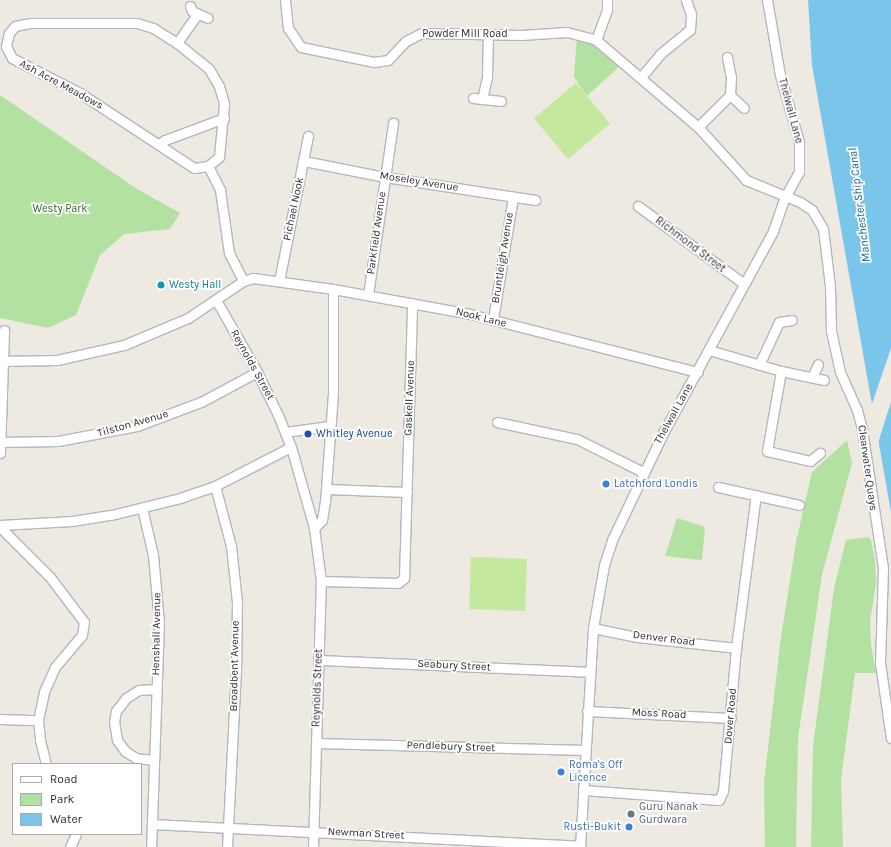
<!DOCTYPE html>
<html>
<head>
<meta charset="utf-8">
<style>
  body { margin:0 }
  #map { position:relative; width:891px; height:847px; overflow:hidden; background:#eee9e1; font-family:Karla,sans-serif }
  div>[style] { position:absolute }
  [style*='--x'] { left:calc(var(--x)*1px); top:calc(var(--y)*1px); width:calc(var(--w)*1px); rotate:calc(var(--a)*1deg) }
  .green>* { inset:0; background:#b3e1a1 }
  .pitch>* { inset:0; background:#c4e89d; transform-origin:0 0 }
  .water>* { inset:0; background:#7ac6ea }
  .pier>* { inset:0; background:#eee9e1 }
  .roads { filter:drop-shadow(1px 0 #b4b6c0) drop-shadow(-1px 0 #b4b6c0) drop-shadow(0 1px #b4b6c0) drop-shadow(0 -1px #b4b6c0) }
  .street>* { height:9px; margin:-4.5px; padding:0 4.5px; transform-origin:4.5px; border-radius:4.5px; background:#fff }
  .dots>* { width:11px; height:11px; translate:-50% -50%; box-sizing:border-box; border:2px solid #fff; border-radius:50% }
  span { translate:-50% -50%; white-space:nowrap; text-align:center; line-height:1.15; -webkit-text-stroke:3.5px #fff; paint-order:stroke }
  .street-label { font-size:11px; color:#2d2d2d }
  .park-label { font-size:11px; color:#2b691f }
  .culture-label { font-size:11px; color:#0d838f }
  .left { translate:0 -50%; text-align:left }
  .transit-label { font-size:11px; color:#164399 }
  .shop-label { font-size:11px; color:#366cbe }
  .right { translate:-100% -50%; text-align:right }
  .worship-label { font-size:11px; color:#5b616d }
  .water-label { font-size:12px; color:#14669b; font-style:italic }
  .legend { position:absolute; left:12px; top:763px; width:130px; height:72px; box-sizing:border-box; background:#fff; border:1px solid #ababab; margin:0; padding:5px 7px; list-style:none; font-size:12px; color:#2d2d2d }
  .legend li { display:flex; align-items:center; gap:8px; height:20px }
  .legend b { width:20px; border:1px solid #ababab }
</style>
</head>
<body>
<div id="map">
  <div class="green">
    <div style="clip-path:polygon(577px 35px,624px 62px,587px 96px,574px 77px)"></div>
    <div style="clip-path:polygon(0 95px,137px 189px,180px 213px,170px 229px,124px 234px,100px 255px,76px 315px,48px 328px,0 318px)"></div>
    <div style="clip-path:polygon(847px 440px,852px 463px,822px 575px,798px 738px,796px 847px,765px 847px,764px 782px,781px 637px,796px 542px,812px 472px)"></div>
    <div style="clip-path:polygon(677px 518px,705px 527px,702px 560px,665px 556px)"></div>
    <div style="clip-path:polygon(868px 537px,871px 540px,875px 561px,876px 583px,870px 621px,871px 644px,876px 673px,855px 673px,841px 780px,843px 847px,811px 847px,813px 746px,834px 588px,846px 540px)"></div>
  </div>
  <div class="pitch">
    <div style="left:576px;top:83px;width:53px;height:55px;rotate:50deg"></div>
    <div style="left:471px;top:557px;width:56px;height:52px;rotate:2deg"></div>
  </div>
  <div class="water">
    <div style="clip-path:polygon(808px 0,891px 0,891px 512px,812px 65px)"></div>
  </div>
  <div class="pier">
    <div style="clip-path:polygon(891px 348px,891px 402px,877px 446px,870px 410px)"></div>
  </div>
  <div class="roads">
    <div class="street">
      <div style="--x:285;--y:0;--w:28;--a:84"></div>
      <div style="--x:288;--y:28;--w:23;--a:56"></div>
      <div style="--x:301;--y:47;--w:75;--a:11.6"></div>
      <div style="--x:374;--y:62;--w:14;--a:-8"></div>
      <div style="--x:388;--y:60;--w:26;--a:-47"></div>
      <div style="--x:406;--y:41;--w:18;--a:-27"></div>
      <div style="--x:422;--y:33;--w:99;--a:1.2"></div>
      <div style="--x:521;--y:35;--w:46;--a:-3.7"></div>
      <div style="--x:567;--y:32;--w:30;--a:15"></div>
      <div style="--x:596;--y:40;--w:134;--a:40.5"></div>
      <div style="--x:698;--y:127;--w:72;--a:47.8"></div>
      <div style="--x:746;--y:180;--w:58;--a:22.2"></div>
      <div style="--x:800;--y:202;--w:14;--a:34"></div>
      <div style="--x:812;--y:210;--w:22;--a:60"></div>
      <div style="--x:823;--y:229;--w:57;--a:83"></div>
      <div style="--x:830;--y:286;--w:45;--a:88.7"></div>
      <div style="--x:831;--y:331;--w:42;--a:77.6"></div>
      <div style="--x:840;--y:372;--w:42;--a:65.9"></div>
      <div style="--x:857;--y:410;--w:20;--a:75"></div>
      <div style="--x:862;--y:429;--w:141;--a:81.4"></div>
      <div style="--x:883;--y:568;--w:95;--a:91.8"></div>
      <div style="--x:880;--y:663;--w:76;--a:81.7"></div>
      <div style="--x:190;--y:6;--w:5;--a:68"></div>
      <div style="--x:192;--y:11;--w:17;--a:24"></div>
      <div style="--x:31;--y:23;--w:106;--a:0"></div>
      <div style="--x:137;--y:23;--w:17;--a:17"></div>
      <div style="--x:153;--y:28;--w:28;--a:32"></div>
      <div style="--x:177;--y:43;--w:41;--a:39.1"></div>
      <div style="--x:209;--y:69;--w:20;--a:60"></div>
      <div style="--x:219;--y:86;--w:19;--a:74"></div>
      <div style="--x:224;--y:104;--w:53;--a:95.4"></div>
      <div style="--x:219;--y:157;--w:14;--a:141"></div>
      <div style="--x:208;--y:166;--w:14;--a:172"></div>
      <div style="--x:194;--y:168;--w:136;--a:-146.7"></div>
      <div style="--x:80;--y:93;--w:76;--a:-152.8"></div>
      <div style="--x:12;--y:58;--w:13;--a:-117"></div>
      <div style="--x:6;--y:46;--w:13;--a:-77"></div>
      <div style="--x:9;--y:33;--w:9;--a:-49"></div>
      <div style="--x:15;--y:26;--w:16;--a:-11"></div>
      <div style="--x:596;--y:40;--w:32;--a:-70"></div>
      <div style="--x:607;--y:10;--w:10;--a:-90"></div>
      <div style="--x:177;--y:43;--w:35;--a:-55"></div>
      <div style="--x:727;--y:57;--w:20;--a:79"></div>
      <div style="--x:731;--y:77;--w:18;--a:93"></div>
      <div style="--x:641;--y:77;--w:30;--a:-50"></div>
      <div style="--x:660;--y:54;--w:38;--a:-39"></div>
      <div style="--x:690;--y:30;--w:16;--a:-86"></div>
      <div style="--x:691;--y:14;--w:15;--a:-110"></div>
      <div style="--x:473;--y:98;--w:28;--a:6"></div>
      <div style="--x:482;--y:99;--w:23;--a:-77"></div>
      <div style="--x:487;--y:77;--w:43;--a:-88.7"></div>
      <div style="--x:698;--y:127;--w:45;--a:-45"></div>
      <div style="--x:730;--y:95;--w:19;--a:43"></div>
      <div style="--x:159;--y:144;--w:7;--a:-34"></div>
      <div style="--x:165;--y:140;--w:63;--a:-20.4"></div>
      <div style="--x:304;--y:161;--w:83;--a:11.2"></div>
      <div style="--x:385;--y:177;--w:152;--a:8.7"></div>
      <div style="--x:208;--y:166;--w:27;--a:63"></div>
      <div style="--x:220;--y:190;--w:64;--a:81.9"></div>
      <div style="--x:229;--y:253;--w:31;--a:63"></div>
      <div style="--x:638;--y:206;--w:130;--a:36.3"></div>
      <div style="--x:279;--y:281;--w:148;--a:-78.7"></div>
      <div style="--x:368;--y:295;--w:174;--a:-81.7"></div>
      <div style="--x:216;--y:300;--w:83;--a:60.3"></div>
      <div style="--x:257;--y:372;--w:48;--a:64"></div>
      <div style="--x:278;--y:415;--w:35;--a:68"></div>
      <div style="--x:291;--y:447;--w:84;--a:74.1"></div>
      <div style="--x:493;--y:319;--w:124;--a:-80.7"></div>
      <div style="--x:709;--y:350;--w:75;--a:16.3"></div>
      <div style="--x:781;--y:371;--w:44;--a:11.8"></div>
      <div style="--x:0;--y:361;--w:57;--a:-1"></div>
      <div style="--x:57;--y:360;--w:69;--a:-12.6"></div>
      <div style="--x:124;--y:345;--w:69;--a:-22.9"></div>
      <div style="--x:188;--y:318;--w:66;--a:-33.9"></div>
      <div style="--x:243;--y:281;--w:10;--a:-17"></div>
      <div style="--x:253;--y:278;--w:81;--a:7.8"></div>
      <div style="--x:333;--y:289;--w:139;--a:10.3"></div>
      <div style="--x:470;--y:314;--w:235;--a:14.3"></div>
      <div style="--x:759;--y:365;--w:47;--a:-65.1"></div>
      <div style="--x:779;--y:322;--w:13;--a:-9"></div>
      <div style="--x:781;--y:371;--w:81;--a:99.9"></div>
      <div style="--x:767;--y:451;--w:44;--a:13.1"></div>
      <div style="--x:810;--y:461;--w:13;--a:-39"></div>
      <div style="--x:812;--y:377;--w:14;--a:-65"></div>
      <div style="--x:497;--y:422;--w:82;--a:12"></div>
      <div style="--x:577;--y:439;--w:74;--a:26.6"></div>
      <div style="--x:285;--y:432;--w:45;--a:-7.6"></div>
      <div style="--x:0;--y:442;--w:58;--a:-1"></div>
      <div style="--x:58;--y:441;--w:80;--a:-10.8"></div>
      <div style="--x:137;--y:426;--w:68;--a:-20.6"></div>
      <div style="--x:201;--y:402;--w:64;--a:-28.2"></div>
      <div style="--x:0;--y:453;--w:123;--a:-88.1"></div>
      <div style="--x:215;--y:486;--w:62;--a:75.1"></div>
      <div style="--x:231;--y:546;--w:56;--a:83.9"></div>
      <div style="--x:237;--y:602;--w:68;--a:90.8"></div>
      <div style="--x:236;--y:670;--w:177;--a:92.9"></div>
      <div style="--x:718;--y:487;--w:83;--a:12.5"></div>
      <div style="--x:326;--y:489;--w:81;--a:2.1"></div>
      <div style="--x:142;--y:508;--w:48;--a:76.8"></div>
      <div style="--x:153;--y:555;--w:67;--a:84.9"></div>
      <div style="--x:159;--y:622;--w:225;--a:92"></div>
      <div style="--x:0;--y:525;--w:72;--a:-3.2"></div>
      <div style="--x:72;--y:521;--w:39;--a:-9"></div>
      <div style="--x:111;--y:515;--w:71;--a:-13.8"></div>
      <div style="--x:180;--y:498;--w:37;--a:-19"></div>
      <div style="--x:215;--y:486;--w:85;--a:-27.2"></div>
      <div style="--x:0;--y:527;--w:71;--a:45"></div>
      <div style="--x:50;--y:577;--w:56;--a:52.9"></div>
      <div style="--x:84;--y:622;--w:13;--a:99"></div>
      <div style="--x:82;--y:635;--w:42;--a:130.2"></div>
      <div style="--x:55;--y:667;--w:27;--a:114"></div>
      <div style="--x:44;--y:692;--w:29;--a:102"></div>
      <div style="--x:38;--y:720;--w:20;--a:84"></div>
      <div style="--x:40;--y:740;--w:25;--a:76"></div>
      <div style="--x:321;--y:581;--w:77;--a:1.5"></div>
      <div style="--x:398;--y:583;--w:8;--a:-40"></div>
      <div style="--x:404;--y:578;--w:275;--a:-88.3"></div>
      <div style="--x:593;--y:628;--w:45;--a:11.6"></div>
      <div style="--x:637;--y:637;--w:100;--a:6.3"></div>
      <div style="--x:319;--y:660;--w:270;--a:2.5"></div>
      <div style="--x:587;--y:711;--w:144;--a:2.8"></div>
      <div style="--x:0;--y:719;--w:38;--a:2"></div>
      <div style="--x:317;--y:743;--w:268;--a:1.5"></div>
      <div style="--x:154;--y:760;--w:18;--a:-174"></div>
      <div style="--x:136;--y:758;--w:13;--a:-148"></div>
      <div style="--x:125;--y:751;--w:14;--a:-126"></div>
      <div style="--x:117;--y:740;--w:18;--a:-99"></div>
      <div style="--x:114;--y:722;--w:11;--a:-80"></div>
      <div style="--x:116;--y:711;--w:16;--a:-52"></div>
      <div style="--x:126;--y:698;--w:15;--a:-32"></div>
      <div style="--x:139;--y:690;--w:17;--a:-3"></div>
      <div style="--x:583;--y:790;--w:136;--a:4.2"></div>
      <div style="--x:719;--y:800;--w:10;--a:-66"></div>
      <div style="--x:723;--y:791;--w:144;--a:-84.8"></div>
      <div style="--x:736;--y:648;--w:154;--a:-82.6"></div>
      <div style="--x:152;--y:824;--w:429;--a:2.9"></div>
      <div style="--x:70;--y:847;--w:14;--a:-65"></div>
      <div style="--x:313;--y:847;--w:266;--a:-88.3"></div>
      <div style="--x:321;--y:581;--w:53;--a:-97.5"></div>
      <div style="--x:314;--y:528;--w:11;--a:-45"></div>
      <div style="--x:322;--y:520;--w:18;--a:-81"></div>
      <div style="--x:325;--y:502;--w:109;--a:-85.8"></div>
      <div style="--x:333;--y:393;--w:104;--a:-90"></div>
      <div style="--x:580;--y:847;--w:219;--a:-86.6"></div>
      <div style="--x:593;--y:628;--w:64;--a:-80.1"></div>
      <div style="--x:604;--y:565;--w:28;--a:-72"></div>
      <div style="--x:613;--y:538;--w:116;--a:-64.5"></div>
      <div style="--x:663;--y:433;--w:230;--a:-61.4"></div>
      <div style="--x:773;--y:231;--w:36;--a:-71"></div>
      <div style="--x:785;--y:197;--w:29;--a:-61"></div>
      <div style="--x:799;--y:172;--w:30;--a:-90"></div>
      <div style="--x:799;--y:142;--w:70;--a:-105.8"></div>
      <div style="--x:780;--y:75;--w:76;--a:-99.8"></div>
    </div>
  </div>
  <div class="dots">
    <div style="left:161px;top:285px;background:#0f9aa8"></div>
    <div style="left:308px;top:434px;background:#1a4fb4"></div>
    <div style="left:606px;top:484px;background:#3f7fe0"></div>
    <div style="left:561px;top:772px;background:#3f7fe0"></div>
    <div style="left:631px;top:814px;background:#6b7280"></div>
    <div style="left:629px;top:827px;background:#3f7fe0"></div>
  </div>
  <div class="street-label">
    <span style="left:465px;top:34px">Powder Mill Road</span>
    <span style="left:61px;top:85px;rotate:28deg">Ash Acre Meadows</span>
    <span style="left:790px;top:111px;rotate:75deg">Thelwall Lane</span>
    <span style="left:419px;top:182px;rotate:9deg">Moseley Avenue</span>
    <span style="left:294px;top:209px;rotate:-78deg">Pichael Nook</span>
    <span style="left:377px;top:233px;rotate:-82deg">Parkfield Avenue</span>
    <span style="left:690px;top:245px;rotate:37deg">Richmond Street</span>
    <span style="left:503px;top:258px;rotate:-81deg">Bruntleigh Avenue</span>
    <span style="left:481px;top:318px;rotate:14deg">Nook Lane</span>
    <span style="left:252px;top:365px;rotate:61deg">Reynolds Street</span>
    <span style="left:410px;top:398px;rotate:-88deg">Gaskell Avenue</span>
    <span style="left:674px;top:414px;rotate:-61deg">Thelwall Lane</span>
    <span style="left:133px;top:424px;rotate:-16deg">Tilston Avenue</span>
    <span style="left:867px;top:468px;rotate:82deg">Clearwater Quays</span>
    <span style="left:157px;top:634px;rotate:-89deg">Henshall Avenue</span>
    <span style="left:664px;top:639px;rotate:7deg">Denver Road</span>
    <span style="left:235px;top:666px;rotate:-89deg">Broadbent Avenue</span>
    <span style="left:454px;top:666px;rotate:3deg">Seabury Street</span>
    <span style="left:318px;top:688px;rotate:-88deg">Reynolds Street</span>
    <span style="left:659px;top:714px;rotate:3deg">Moss Road</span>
    <span style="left:731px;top:716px;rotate:-85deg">Dover Road</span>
    <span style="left:451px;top:747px;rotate:2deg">Pendlebury Street</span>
    <span style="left:366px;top:834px;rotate:3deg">Newman Street</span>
  </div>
  <div class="park-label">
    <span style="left:60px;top:209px">Westy Park</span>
  </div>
  <div class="culture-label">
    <span class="left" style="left:169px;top:285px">Westy Hall</span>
  </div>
  <div class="transit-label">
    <span class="left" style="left:316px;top:434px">Whitley Avenue</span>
  </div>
  <div class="shop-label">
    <span class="left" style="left:614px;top:484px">Latchford Londis</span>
    <span class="left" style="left:569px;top:772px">Roma's Off<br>Licence</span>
    <span class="right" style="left:621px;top:827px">Rusti-Bukit</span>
  </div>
  <div class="worship-label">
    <span class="left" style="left:639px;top:814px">Guru Nanak<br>Gurdwara</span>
  </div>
  <div class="water-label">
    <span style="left:860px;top:205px;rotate:-97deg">Manchester Ship Canal</span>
  </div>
  <ul class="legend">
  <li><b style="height:5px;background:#fff"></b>Road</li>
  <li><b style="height:11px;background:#b3e1a1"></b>Park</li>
  <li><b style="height:11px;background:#7ac6ea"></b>Water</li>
  </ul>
</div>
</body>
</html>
